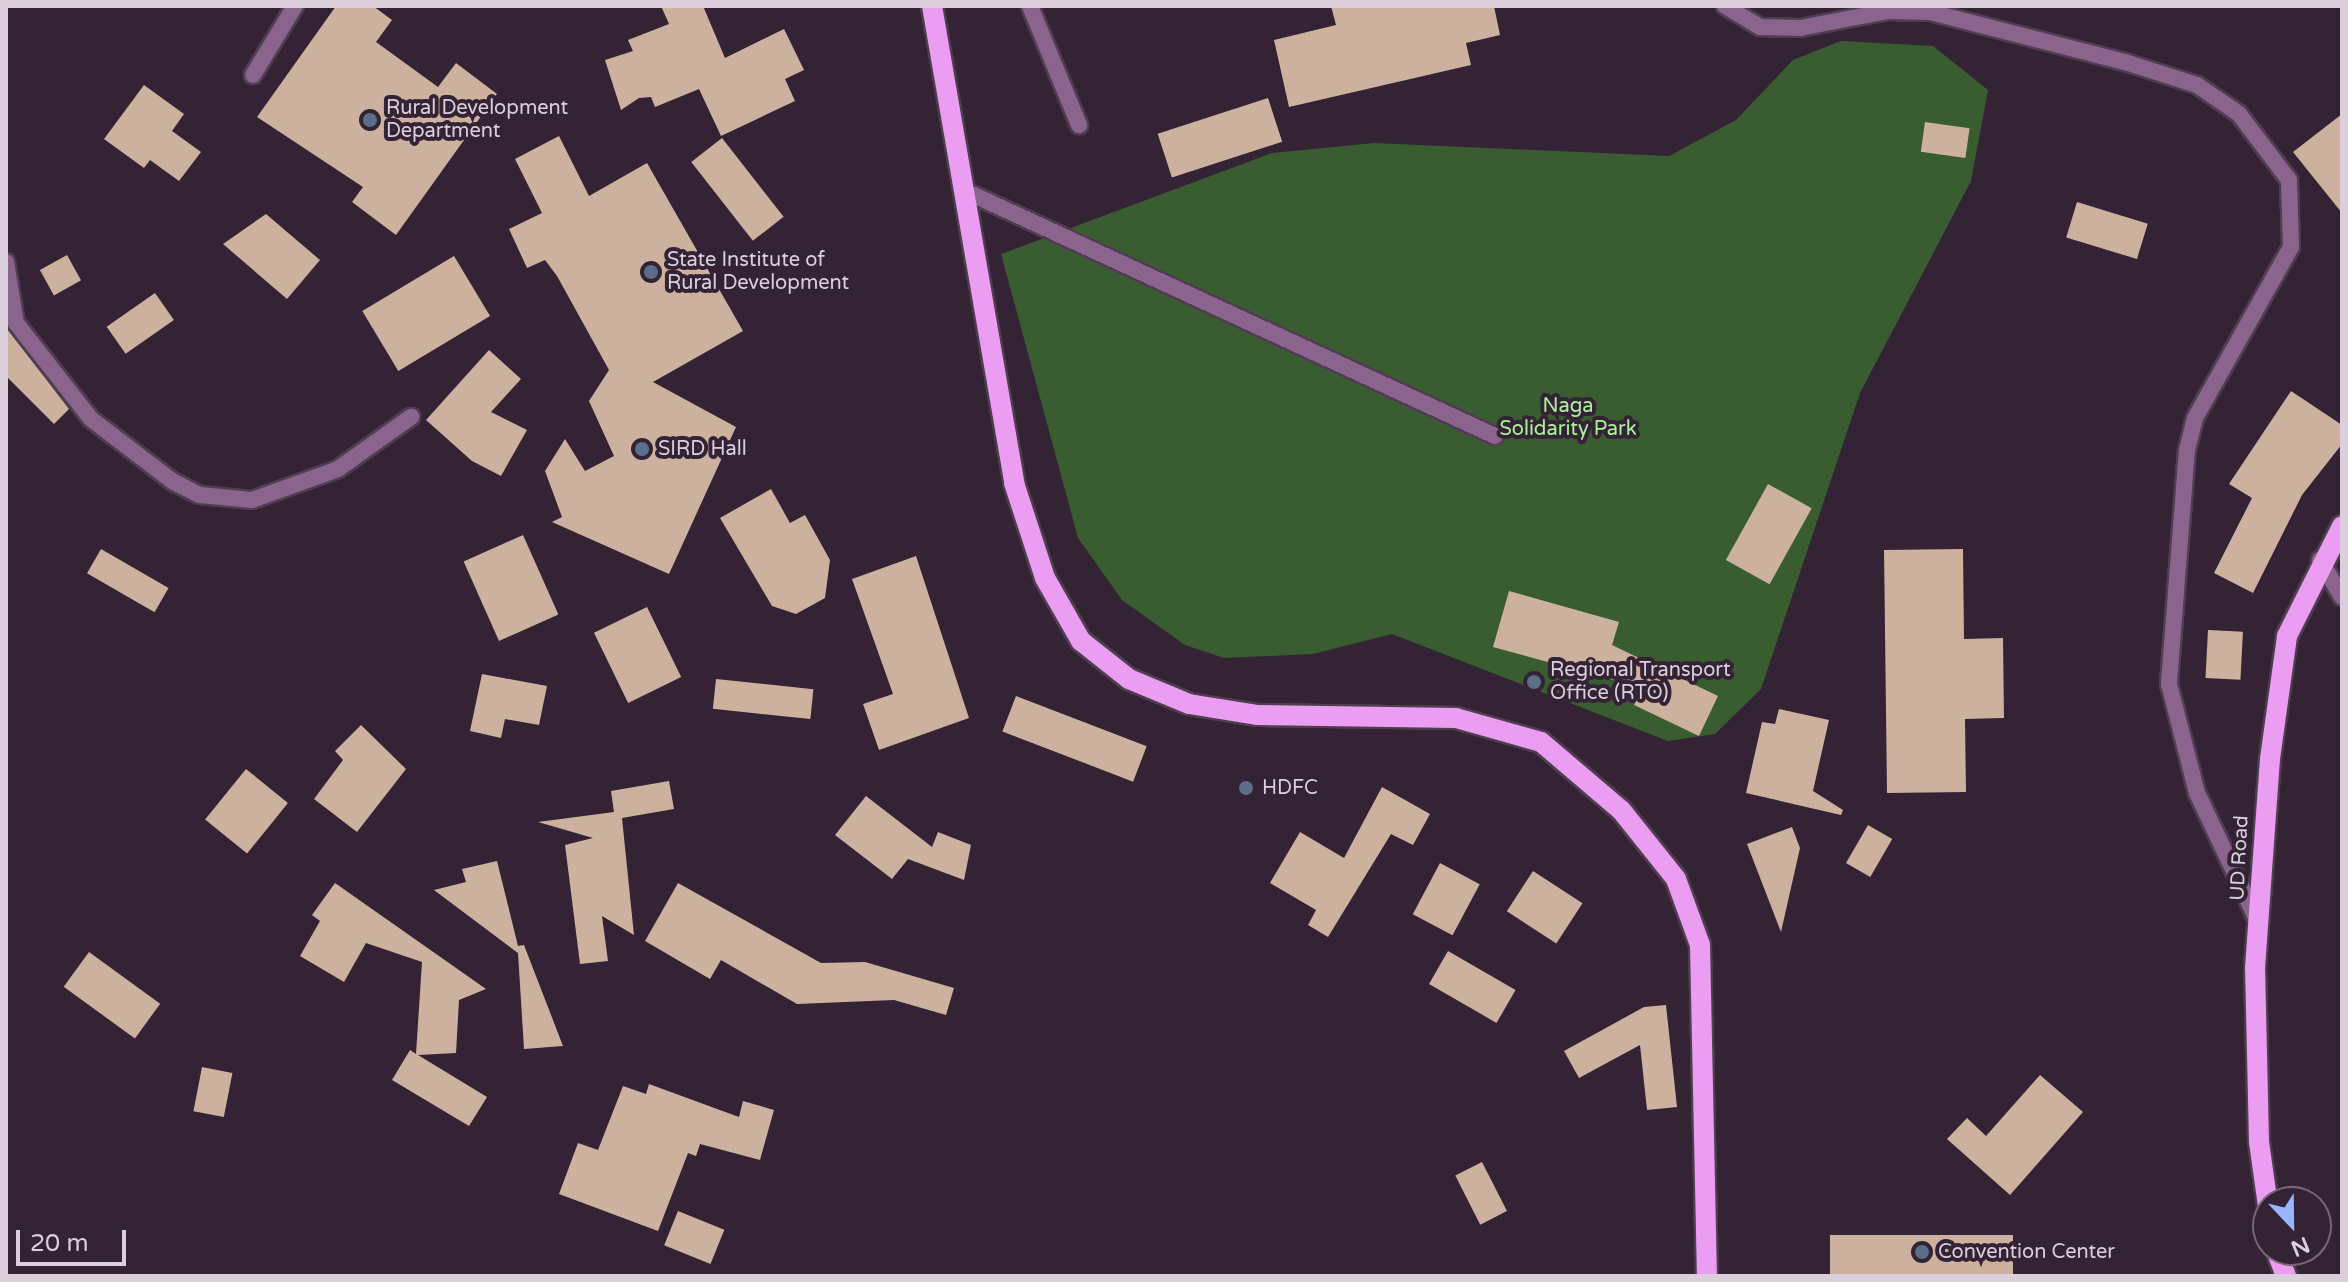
<!DOCTYPE html>
<html>
<head>
<meta charset="utf-8">
<style>
  body { margin:0 }
  #map { position:relative; width:2348px; height:1282px; overflow:hidden; background:#342235; font-family:"Varela Round",sans-serif }
  div>[style] { position:absolute }
  [style*='--x'] { left:calc(var(--x)*1px); top:calc(var(--y)*1px); width:calc(var(--w)*1px); rotate:calc(var(--a)*1deg) }
  .green>* { inset:0; background:#395d30 }
  .building>* { inset:0; background:#cdb19f; transform-origin:0 0 }
  .roads { filter:drop-shadow(2px 0 #4f3e50) drop-shadow(-2px 0 #4f3e50) drop-shadow(0 2px #4f3e50) drop-shadow(0 -2px #4f3e50) }
  .service>* { height:16px; margin:-8px; padding:0 8px; transform-origin:8px; border-radius:8px; background:#8a648d }
  .minor>* { height:16px; margin:-8px; padding:0 8px; transform-origin:8px; border-radius:8px; background:#8a648d }
  .tertiary>* { height:16px; margin:-8px; padding:0 8px; transform-origin:8px; border-radius:8px; background:#8a648d }
  .primary>* { height:20px; margin:-10px; padding:0 10px; transform-origin:10px; border-radius:10px; background:#eb9df1 }
  .dots>* { width:22px; height:22px; translate:-50% -50%; box-sizing:border-box; border:4px solid #342235; border-radius:50% }
  span { translate:-50% -50%; white-space:nowrap; text-align:center; line-height:1.15; -webkit-text-stroke:8px #342235; paint-order:stroke }
  .poi-label { font-size:20px; color:#dbcfdb }
  .left { translate:0 -50%; text-align:left }
  .park-label { font-size:20px; color:#aaf29a }
  .street-label { font-size:20px; color:#dbcfdb }
  .frame { position:absolute; inset:0; border:8px solid #dbcfdb; pointer-events:none }
  .north { position:absolute; left:2252px; top:1186px; width:80px; height:80px; box-sizing:border-box; background:#342235; border:2px solid #776777; border-radius:50%; rotate:158deg; font-size:22px; font-weight:700; line-height:32px; text-align:center; color:#dbcfdb }
  .north::after { content:''; display:block; margin:auto; width:28px; height:36px; background:#99b5fd; clip-path:polygon(50% 0,100% 100%,50% 72%,0 100%) }
  .scale { position:absolute; left:16px; top:1230px; width:110px; height:36px; box-sizing:border-box; border:4px solid #dbcfdb; border-top:0; padding-left:10px; font-size:24px; line-height:28px; white-space:nowrap; color:#dbcfdb; -webkit-text-stroke:6px #342235; paint-order:stroke }
</style>
</head>
<body>
<div id="map">
  <div class="green">
    <div style="clip-path:polygon(1841px 41px,1933px 46px,1988px 90px,1971px 181px,1860px 393px,1761px 689px,1715px 734px,1668px 741px,1392px 634px,1313px 654px,1224px 658px,1185px 645px,1122px 600px,1078px 538px,1001px 254px,1272px 153px,1374px 143px,1669px 156px,1736px 120px,1793px 60px)"></div>
  </div>
  <div class="building">
    <div style="clip-path:polygon(336px 6px,373px 6px,392px 20px,376px 42px,438px 87px,456px 63px,497px 94px,396px 235px,352px 202px,363px 187px,257px 117px)"></div>
    <div style="clip-path:polygon(661px 6px,703px 6px,725px 58px,784px 29px,804px 70px,785px 79px,795px 101px,721px 136px,699px 89px,655px 107px,651px 97px,639px 98px,621px 110px,605px 60px,633px 51px,628px 40px,669px 24px)"></div>
    <div style="clip-path:polygon(1331px 6px,1494px 6px,1500px 35px,1466px 43px,1471px 65px,1289px 107px,1274px 40px,1336px 25px)"></div>
    <div style="clip-path:polygon(144px 85px,184px 114px,172px 131px,201px 152px,179px 181px,150px 160px,144px 168px,104px 139px)"></div>
    <div style="left:1268px;top:98px;width:46px;height:116px;rotate:72deg"></div>
    <div style="clip-path:polygon(2342px 114px,2342px 213px,2293px 152px)"></div>
    <div style="left:1925px;top:122px;width:45px;height:30px;rotate:8deg"></div>
    <div style="clip-path:polygon(559px 136px,589px 196px,647px 163px,743px 331px,653px 382px,736px 427px,669px 574px,552px 522px,562px 517px,545px 471px,565px 439px,585px 471px,614px 456px,589px 401px,609px 370px,557px 276px,545px 260px,527px 268px,509px 229px,542px 213px,515px 159px)"></div>
    <div style="left:722px;top:138px;width:100px;height:39px;rotate:52deg"></div>
    <div style="left:2077px;top:202px;width:74px;height:37px;rotate:17deg"></div>
    <div style="clip-path:polygon(266px 214px,320px 260px,287px 299px,223px 244px)"></div>
    <div style="left:67px;top:255px;width:29px;height:31px;rotate:61deg"></div>
    <div style="left:454px;top:256px;width:70px;height:107px;rotate:59deg"></div>
    <div style="left:155px;top:293px;width:33px;height:59px;rotate:55deg"></div>
    <div style="clip-path:polygon(6px 327px,69px 409px,54px 424px,6px 376px)"></div>
    <div style="clip-path:polygon(489px 350px,521px 379px,491px 412px,527px 430px,501px 476px,472px 461px,426px 420px)"></div>
    <div style="clip-path:polygon(2291px 391px,2342px 425px,2342px 444px,2302px 495px,2253px 593px,2214px 573px,2252px 498px,2229px 484px)"></div>
    <div style="left:1768px;top:484px;width:50px;height:87px;rotate:29deg"></div>
    <div style="clip-path:polygon(771px 489px,790px 523px,805px 515px,830px 560px,825px 598px,796px 614px,772px 606px,720px 518px)"></div>
    <div style="left:523px;top:535px;width:87px;height:65px;rotate:66deg"></div>
    <div style="left:101px;top:549px;width:78px;height:28px;rotate:30deg"></div>
    <div style="clip-path:polygon(1963px 549px,1964px 639px,2003px 638px,2004px 718px,1965px 719px,1966px 792px,1887px 793px,1884px 550px)"></div>
    <div style="clip-path:polygon(916px 556px,969px 718px,879px 750px,863px 704px,893px 694px,852px 579px)"></div>
    <div style="clip-path:polygon(1509px 591px,1619px 622px,1612px 645px,1718px 696px,1699px 736px,1634px 705px,1643px 688px,1493px 647px)"></div>
    <div style="left:647px;top:607px;width:78px;height:59px;rotate:64deg"></div>
    <div style="left:2208px;top:630px;width:35px;height:48px;rotate:3deg"></div>
    <div style="clip-path:polygon(482px 674px,547px 686px,539px 725px,505px 719px,501px 738px,470px 731px)"></div>
    <div style="left:716px;top:679px;width:98px;height:30px;rotate:6deg"></div>
    <div style="left:1016px;top:696px;width:140px;height:38px;rotate:21deg"></div>
    <div style="clip-path:polygon(1779px 709px,1829px 720px,1813px 791px,1843px 810px,1841px 815px,1746px 793px,1762px 722px,1775px 724px)"></div>
    <div style="clip-path:polygon(361px 725px,406px 769px,357px 832px,314px 799px,343px 760px,335px 751px)"></div>
    <div style="left:246px;top:769px;width:54px;height:65px;rotate:39deg"></div>
    <div style="clip-path:polygon(669px 781px,674px 809px,622px 818px,634px 935px,602px 916px,608px 961px,580px 964px,565px 845px,593px 838px,538px 822px,614px 812px,611px 791px)"></div>
    <div style="clip-path:polygon(1382px 787px,1430px 814px,1413px 845px,1391px 834px,1328px 937px,1308px 925px,1316px 910px,1270px 883px,1300px 832px,1344px 858px)"></div>
    <div style="clip-path:polygon(866px 796px,932px 847px,938px 832px,971px 845px,964px 880px,908px 859px,892px 879px,835px 835px)"></div>
    <div style="left:1868px;top:825px;width:28px;height:44px;rotate:30deg"></div>
    <div style="clip-path:polygon(1792px 827px,1800px 848px,1781px 932px,1747px 844px)"></div>
    <div style="clip-path:polygon(497px 861px,518px 946px,524px 945px,563px 1046px,524px 1049px,518px 953px,434px 890px,466px 882px,462px 869px)"></div>
    <div style="left:1440px;top:863px;width:45px;height:58px;rotate:28deg"></div>
    <div style="left:1533px;top:871px;width:59px;height:48px;rotate:33deg"></div>
    <div style="clip-path:polygon(335px 883px,486px 989px,459px 1000px,456px 1053px,418px 1055px,487px 1097px,469px 1126px,392px 1080px,410px 1050px,416px 1054px,422px 962px,366px 943px,344px 982px,300px 956px,320px 921px,312px 915px)"></div>
    <div style="clip-path:polygon(678px 883px,821px 963px,865px 962px,954px 988px,946px 1015px,894px 1000px,797px 1004px,721px 960px,710px 979px,645px 941px)"></div>
    <div style="left:1448px;top:951px;width:78px;height:38px;rotate:30deg"></div>
    <div style="left:89px;top:952px;width:88px;height:43px;rotate:36deg"></div>
    <div style="clip-path:polygon(1666px 1005px,1677px 1107px,1647px 1110px,1640px 1045px,1579px 1078px,1564px 1051px,1644px 1007px)"></div>
    <div style="left:202px;top:1067px;width:31px;height:45px;rotate:11deg"></div>
    <div style="clip-path:polygon(2040px 1075px,2083px 1112px,2010px 1195px,1947px 1139px,1967px 1118px,1986px 1136px)"></div>
    <div style="clip-path:polygon(649px 1084px,739px 1117px,743px 1101px,774px 1110px,760px 1160px,700px 1144px,696px 1156px,688px 1153px,658px 1231px,559px 1194px,578px 1143px,598px 1150px,623px 1086px,646px 1094px)"></div>
    <div style="left:1482px;top:1162px;width:55px;height:30px;rotate:63deg"></div>
    <div style="left:678px;top:1211px;width:50px;height:37px;rotate:22deg"></div>
    <div style="left:2013px;top:1235px;width:41px;height:183px;rotate:90deg"></div>
  </div>
  <div class="roads">
    <div class="service">
      <div style="--x:963;--y:190;--w:586;--a:24.82"></div>
    </div>
    <div class="minor">
      <div style="--x:1030;--y:6;--w:129;--a:67.6"></div>
      <div style="--x:253;--y:75;--w:81;--a:-58.7"></div>
      <div style="--x:6;--y:262;--w:62;--a:80.7"></div>
      <div style="--x:16;--y:323;--w:122;--a:52"></div>
      <div style="--x:91;--y:419;--w:102;--a:37.4"></div>
      <div style="--x:172;--y:481;--w:31;--a:27"></div>
      <div style="--x:200;--y:495;--w:52;--a:5.5"></div>
      <div style="--x:252;--y:500;--w:91;--a:-19.8"></div>
      <div style="--x:338;--y:469;--w:90;--a:-35.5"></div>
      <div style="--x:2320;--y:560;--w:43;--a:59.3"></div>
    </div>
    <div class="tertiary">
      <div style="--x:1725;--y:6;--w:41;--a:31"></div>
      <div style="--x:1760;--y:27;--w:40;--a:1.4"></div>
      <div style="--x:1800;--y:28;--w:90;--a:-10.9"></div>
      <div style="--x:1888;--y:11;--w:42;--a:1.4"></div>
      <div style="--x:1930;--y:12;--w:204;--a:14.4"></div>
      <div style="--x:2128;--y:63;--w:72;--a:17.7"></div>
      <div style="--x:2197;--y:85;--w:51;--a:34.6"></div>
      <div style="--x:2239;--y:114;--w:83;--a:52.9"></div>
      <div style="--x:2289;--y:180;--w:67;--a:88.3"></div>
      <div style="--x:2291;--y:247;--w:196;--a:119.3"></div>
      <div style="--x:2195;--y:418;--w:32;--a:104"></div>
      <div style="--x:2187;--y:449;--w:236;--a:94.4"></div>
      <div style="--x:2169;--y:684;--w:113;--a:75.6"></div>
      <div style="--x:2197;--y:793;--w:143;--a:64.7"></div>
    </div>
    <div class="primary">
      <div style="--x:932;--y:6;--w:484;--a:80.2"></div>
      <div style="--x:1014;--y:483;--w:100;--a:71.9"></div>
      <div style="--x:1045;--y:578;--w:73;--a:60.3"></div>
      <div style="--x:1081;--y:641;--w:61;--a:38.4"></div>
      <div style="--x:1129;--y:679;--w:65;--a:22.6"></div>
      <div style="--x:1189;--y:704;--w:70;--a:9.1"></div>
      <div style="--x:1258;--y:715;--w:198;--a:0.9"></div>
      <div style="--x:1456;--y:718;--w:88;--a:15.8"></div>
      <div style="--x:1541;--y:742;--w:105;--a:40.4"></div>
      <div style="--x:1621;--y:810;--w:88;--a:51.4"></div>
      <div style="--x:1676;--y:879;--w:70;--a:70"></div>
      <div style="--x:1700;--y:945;--w:331;--a:88.8"></div>
      <div style="--x:2268;--y:1206;--w:65;--a:-98"></div>
      <div style="--x:2259;--y:1142;--w:174;--a:-91.3"></div>
      <div style="--x:2255;--y:968;--w:210;--a:-85.9"></div>
      <div style="--x:2270;--y:759;--w:124;--a:-82.1"></div>
      <div style="--x:2287;--y:636;--w:123;--a:-63.4"></div>
      <div style="--x:2276;--y:1250;--w:28;--a:69"></div>
    </div>
  </div>
  <div class="dots">
    <div style="left:370px;top:120px;background:#5c6f8a"></div>
    <div style="left:651px;top:272px;background:#5c6f8a"></div>
    <div style="left:642px;top:449px;background:#5c6f8a"></div>
    <div style="left:1534px;top:682px;background:#5c6f8a"></div>
    <div style="left:1246px;top:788px;background:#5c6f8a"></div>
    <div style="left:1922px;top:1252px;background:#5c6f8a"></div>
  </div>
  <div class="poi-label">
    <span class="left" style="left:386px;top:120px">Rural Development<br>Department</span>
    <span class="left" style="left:667px;top:272px">State Institute of<br>Rural Development</span>
    <span class="left" style="left:658px;top:449px">SIRD Hall</span>
    <span class="left" style="left:1550px;top:682px">Regional Transport<br>Office (RTO)</span>
    <span class="left" style="left:1262px;top:788px">HDFC</span>
    <span class="left" style="left:1938px;top:1252px">Convention Center</span>
  </div>
  <div class="park-label">
    <span style="left:1568px;top:418px">Naga<br>Solidarity Park</span>
  </div>
  <div class="street-label">
    <span style="left:2240px;top:858px;rotate:-87deg">UD Road</span>
  </div>
  <div class="frame"></div>
  <div class="north">N</div>
  <div class="scale">20 m</div>
</div>
</body>
</html>
